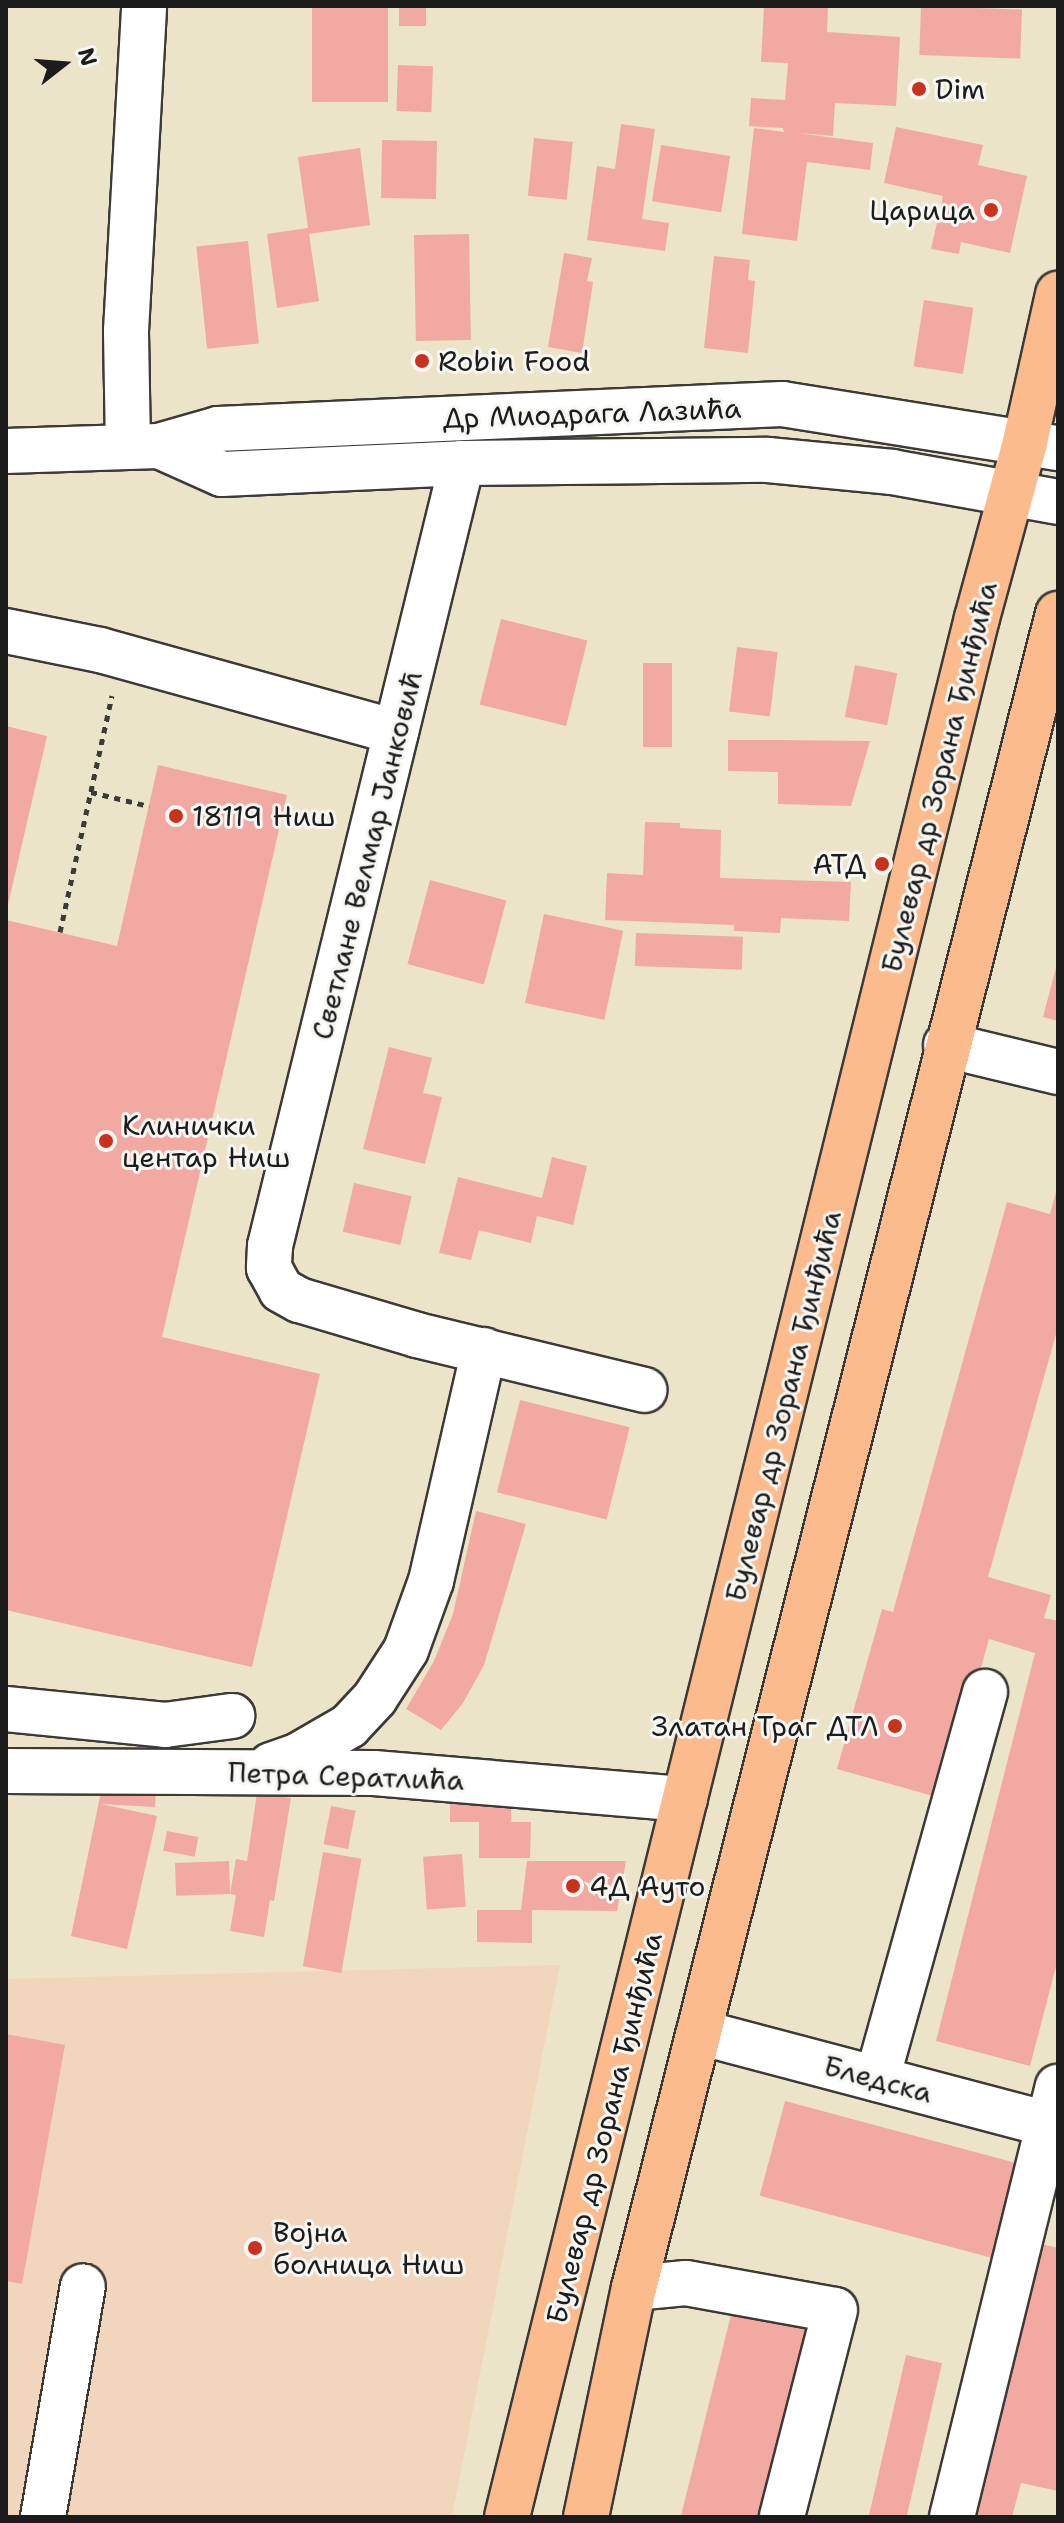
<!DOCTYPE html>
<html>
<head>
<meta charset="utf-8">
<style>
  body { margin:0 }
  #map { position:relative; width:1064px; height:2523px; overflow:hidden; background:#ece4c8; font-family:"Shantell Sans",sans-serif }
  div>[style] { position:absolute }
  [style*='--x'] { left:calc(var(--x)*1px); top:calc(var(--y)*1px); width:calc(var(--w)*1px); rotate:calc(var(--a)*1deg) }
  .built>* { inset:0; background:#f2d5bd }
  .building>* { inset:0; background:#f1a9a1; transform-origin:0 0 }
  .path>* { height:5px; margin-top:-2.5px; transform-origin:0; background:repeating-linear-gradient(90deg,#3b3a36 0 6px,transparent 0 12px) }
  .roads { filter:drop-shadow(2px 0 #3b3a36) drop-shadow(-2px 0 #3b3a36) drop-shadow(0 2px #3b3a36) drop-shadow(0 -2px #3b3a36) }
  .minor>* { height:44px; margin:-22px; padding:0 22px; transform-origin:22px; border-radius:22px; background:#fff }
  .major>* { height:44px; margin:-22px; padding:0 22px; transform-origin:22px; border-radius:22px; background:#fbbb8d }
  .dots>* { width:22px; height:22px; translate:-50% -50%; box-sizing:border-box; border:4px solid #f6f6f2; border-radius:50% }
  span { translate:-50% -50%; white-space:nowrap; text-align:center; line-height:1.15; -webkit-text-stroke:6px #f6f6f2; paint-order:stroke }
  .poi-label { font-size:28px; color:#1c1c1c }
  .left { translate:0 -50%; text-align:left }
  .right { translate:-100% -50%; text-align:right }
  .street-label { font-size:28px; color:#1c1c1c }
  .frame { position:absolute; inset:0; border:8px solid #1c1c1c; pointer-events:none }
  .north { position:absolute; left:24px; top:24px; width:80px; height:80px; -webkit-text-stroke:6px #f6f6f2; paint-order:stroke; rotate:73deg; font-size:22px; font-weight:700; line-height:32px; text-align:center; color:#1c1c1c }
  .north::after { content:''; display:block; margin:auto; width:28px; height:36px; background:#1c1c1c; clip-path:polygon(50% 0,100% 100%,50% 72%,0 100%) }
</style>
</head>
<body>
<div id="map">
  <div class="built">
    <div style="clip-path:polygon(560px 1965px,452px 2517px,6px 2517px,6px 1979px)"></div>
  </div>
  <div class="building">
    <div style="left:312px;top:6px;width:76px;height:96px"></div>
    <div style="left:399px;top:6px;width:27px;height:20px"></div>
    <div style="clip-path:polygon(764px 6px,828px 6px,827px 32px,900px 37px,896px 106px,835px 103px,833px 136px,797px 133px,873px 143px,870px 170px,807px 162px,797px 241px,742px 234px,754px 128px,784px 132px,783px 128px,749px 126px,751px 98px,785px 100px,788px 63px,761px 62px)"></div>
    <div style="left:921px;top:6px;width:101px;height:49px;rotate:2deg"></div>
    <div style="left:398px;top:65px;width:35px;height:46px;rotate:2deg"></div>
    <div style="clip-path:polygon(621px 124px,655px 129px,642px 219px,669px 223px,665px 251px,587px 240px,597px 166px,615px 169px)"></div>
    <div style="clip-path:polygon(896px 127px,983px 145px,978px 165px,1027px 176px,1010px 253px,961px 242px,959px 254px,931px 249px,943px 196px,884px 183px)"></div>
    <div style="left:534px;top:138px;width:39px;height:58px;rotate:6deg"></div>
    <div style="left:382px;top:140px;width:55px;height:58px;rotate:1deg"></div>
    <div style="left:661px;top:145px;width:70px;height:57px;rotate:9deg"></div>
    <div style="clip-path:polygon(360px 148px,370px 225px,309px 234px,319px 301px,277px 308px,267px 234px,308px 228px,298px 157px)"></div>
    <div style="left:469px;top:234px;width:106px;height:55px;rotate:89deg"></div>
    <div style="left:248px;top:241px;width:103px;height:52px;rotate:84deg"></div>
    <div style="clip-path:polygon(564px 253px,592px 258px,587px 281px,593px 282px,582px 353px,548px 347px)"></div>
    <div style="clip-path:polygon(714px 256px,750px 260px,748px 280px,755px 281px,748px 353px,704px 348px)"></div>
    <div style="left:924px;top:300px;width:50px;height:67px;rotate:9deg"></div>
    <div style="left:501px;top:619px;width:89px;height:88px;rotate:14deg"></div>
    <div style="left:737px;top:647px;width:41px;height:65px;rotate:7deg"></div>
    <div style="left:643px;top:663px;width:29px;height:84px"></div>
    <div style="left:855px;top:665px;width:43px;height:53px;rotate:11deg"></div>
    <div style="clip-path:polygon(6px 726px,47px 736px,7px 909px,6px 909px)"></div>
    <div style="clip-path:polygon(728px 740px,779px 740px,870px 741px,851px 806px,778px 804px,778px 772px,728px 771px)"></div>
    <div style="clip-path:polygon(158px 765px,287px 795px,162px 1337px,320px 1374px,252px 1667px,6px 1610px,6px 920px,117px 946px)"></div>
    <div style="clip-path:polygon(645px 822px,680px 823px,680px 828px,721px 830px,720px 878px,851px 882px,849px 921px,781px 918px,780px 933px,734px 931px,734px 925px,605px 920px,607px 873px,643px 875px)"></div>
    <div style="left:430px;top:880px;width:79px;height:87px;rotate:15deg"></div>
    <div style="left:544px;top:914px;width:81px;height:91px;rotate:12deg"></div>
    <div style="left:636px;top:933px;width:107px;height:33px;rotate:2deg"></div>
    <div style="clip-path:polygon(1058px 960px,1058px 1021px,1043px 1017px)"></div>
    <div style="clip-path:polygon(389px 1047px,432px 1058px,423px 1093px,442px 1097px,425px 1164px,363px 1149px)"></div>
    <div style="clip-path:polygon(552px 1157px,587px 1166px,573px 1225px,537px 1216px,531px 1243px,479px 1230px,471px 1260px,439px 1253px,458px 1177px,542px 1198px)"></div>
    <div style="left:354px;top:1183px;width:59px;height:50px;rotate:13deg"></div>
    <div style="clip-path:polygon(1057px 1188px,1058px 1327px,988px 1577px,1051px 1595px,1044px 1618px,1058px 1621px,1058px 1959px,1030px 2066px,936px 2041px,1035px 1653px,989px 1639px,944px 1799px,837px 1769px,882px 1609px,893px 1612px,1007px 1202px,1050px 1214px)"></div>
    <div style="left:520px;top:1400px;width:113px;height:95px;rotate:14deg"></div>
    <div style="clip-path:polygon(476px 1511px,526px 1524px,484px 1665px,463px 1703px,441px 1730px,406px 1709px,434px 1661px,453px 1614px)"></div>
    <div style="clip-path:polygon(102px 1787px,156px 1790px,155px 1807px,101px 1804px,157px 1816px,127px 1949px,71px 1936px)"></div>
    <div style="clip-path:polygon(450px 1792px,511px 1792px,511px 1822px,531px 1822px,530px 1858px,479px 1858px,479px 1822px,450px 1822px)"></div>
    <div style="clip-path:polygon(257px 1793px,291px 1798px,274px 1901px,270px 1900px,264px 1937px,230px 1931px,236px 1895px,230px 1894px,236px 1859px,247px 1861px)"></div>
    <div style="left:331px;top:1806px;width:25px;height:39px;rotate:11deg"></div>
    <div style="left:167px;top:1831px;width:32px;height:20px;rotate:11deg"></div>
    <div style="left:323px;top:1852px;width:39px;height:116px;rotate:10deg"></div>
    <div style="left:462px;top:1854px;width:53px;height:39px;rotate:86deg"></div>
    <div style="left:229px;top:1861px;width:33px;height:54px;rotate:88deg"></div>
    <div style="clip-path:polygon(527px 1861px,626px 1861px,617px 1911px,532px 1910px,532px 1943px,477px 1942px,477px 1910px,521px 1910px)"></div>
    <div style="clip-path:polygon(6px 2034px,65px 2045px,22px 2284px,6px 2281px)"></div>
    <div style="left:785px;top:2101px;width:259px;height:98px;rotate:15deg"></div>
    <div style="clip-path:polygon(1041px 2244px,1058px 2248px,1058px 2491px,1021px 2483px,1012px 2517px,972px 2517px)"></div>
    <div style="left:734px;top:2303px;width:94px;height:220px;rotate:14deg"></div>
    <div style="left:906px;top:2355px;width:37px;height:166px;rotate:13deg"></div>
  </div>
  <div class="path">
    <div style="--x:91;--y:792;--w:60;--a:13.6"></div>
    <div style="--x:60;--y:932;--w:242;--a:-77.6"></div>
  </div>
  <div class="roads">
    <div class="minor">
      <div style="--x:159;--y:446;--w:69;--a:24"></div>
      <div style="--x:222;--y:474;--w:240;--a:-2.6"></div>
      <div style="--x:462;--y:463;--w:306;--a:-0.6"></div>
      <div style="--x:768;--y:460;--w:125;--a:5.5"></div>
      <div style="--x:892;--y:472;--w:169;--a:10.2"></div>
      <div style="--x:128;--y:447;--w:116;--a:-91"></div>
      <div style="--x:126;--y:331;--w:325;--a:-86.8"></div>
      <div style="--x:6;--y:451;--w:153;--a:-1.9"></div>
      <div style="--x:159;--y:446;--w:61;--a:-16.1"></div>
      <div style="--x:218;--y:429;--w:565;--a:-2.54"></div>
      <div style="--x:782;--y:404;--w:279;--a:9.1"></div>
      <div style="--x:462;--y:463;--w:806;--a:103.78"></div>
      <div style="--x:270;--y:1246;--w:22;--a:93"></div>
      <div style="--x:269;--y:1268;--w:25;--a:61"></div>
      <div style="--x:281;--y:1290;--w:21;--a:29"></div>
      <div style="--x:299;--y:1300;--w:123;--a:16.5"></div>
      <div style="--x:417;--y:1335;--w:234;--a:13.6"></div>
      <div style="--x:6;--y:631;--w:96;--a:11.4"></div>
      <div style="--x:100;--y:650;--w:307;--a:15.5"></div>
      <div style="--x:946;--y:1045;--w:115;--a:13.6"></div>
      <div style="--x:6;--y:1709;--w:160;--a:5.7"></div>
      <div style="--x:165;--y:1725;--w:68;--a:-7.7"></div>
      <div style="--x:271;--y:1765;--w:28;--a:-19"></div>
      <div style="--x:297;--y:1756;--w:60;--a:-30"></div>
      <div style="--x:349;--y:1726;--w:38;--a:-47"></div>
      <div style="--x:375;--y:1698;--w:57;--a:-57.1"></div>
      <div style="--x:406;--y:1650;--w:73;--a:-70.1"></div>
      <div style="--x:431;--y:1581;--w:237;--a:-77.1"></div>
      <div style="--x:6;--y:1771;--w:368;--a:0.3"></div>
      <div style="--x:374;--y:1773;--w:312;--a:4.8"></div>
      <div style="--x:699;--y:2032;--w:371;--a:14.8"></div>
      <div style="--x:877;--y:2079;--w:402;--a:-74.4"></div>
      <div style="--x:634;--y:2288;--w:52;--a:-5.5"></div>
      <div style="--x:686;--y:2283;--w:151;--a:10.3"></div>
      <div style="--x:835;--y:2310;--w:214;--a:104.4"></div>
      <div style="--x:43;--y:2517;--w:234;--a:-80.2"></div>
      <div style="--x:952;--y:2517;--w:443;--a:-76.2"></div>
    </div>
    <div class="major">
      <div style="--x:507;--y:2517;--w:1956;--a:-76.1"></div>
      <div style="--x:977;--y:618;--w:182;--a:-74.7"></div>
      <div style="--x:1025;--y:442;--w:152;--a:-77.4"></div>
      <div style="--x:586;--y:2517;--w:234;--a:-78.2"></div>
      <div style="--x:634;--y:2288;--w:1727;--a:-75.79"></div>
    </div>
  </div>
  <div class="dots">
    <div style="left:919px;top:89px;background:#c8321e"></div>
    <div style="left:991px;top:210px;background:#c8321e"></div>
    <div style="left:422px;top:361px;background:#c8321e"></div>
    <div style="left:176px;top:816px;background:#c8321e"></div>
    <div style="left:882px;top:864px;background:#c8321e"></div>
    <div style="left:106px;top:1141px;background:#c8321e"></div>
    <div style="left:895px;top:1726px;background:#c8321e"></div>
    <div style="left:573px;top:1886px;background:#c8321e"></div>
    <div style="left:255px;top:2248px;background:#c8321e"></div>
  </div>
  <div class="poi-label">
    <span class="left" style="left:935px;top:89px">Dim</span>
    <span class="right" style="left:975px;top:210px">Царица</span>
    <span class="left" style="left:438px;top:361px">Robin Food</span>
    <span class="left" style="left:192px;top:816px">18119 Ниш</span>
    <span class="right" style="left:866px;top:864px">АТД</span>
    <span class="left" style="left:122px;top:1141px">Клинички<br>центар Ниш</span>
    <span class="right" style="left:879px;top:1726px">Златан Траг ДТЛ</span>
    <span class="left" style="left:589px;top:1886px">4Д Ауто</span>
    <span class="left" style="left:273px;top:2248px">Војна<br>болница Ниш</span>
  </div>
  <div class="street-label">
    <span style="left:592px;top:413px;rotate:-2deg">Др Миодрага Лазића</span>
    <span style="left:939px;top:777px;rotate:-76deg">Булевар др Зорана Ђинђића</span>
    <span style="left:367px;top:855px;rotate:-76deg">Светлане Велмар Јанковић</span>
    <span style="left:783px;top:1406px;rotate:-76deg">Булевар др Зорана Ђинђића</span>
    <span style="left:346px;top:1776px;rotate:2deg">Петра Сератлића</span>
    <span style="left:878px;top:2079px;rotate:15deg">Бледска</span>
    <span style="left:604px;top:2128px;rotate:-76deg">Булевар др Зорана Ђинђића</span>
  </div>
  <div class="frame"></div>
  <div class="north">N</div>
</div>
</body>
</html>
